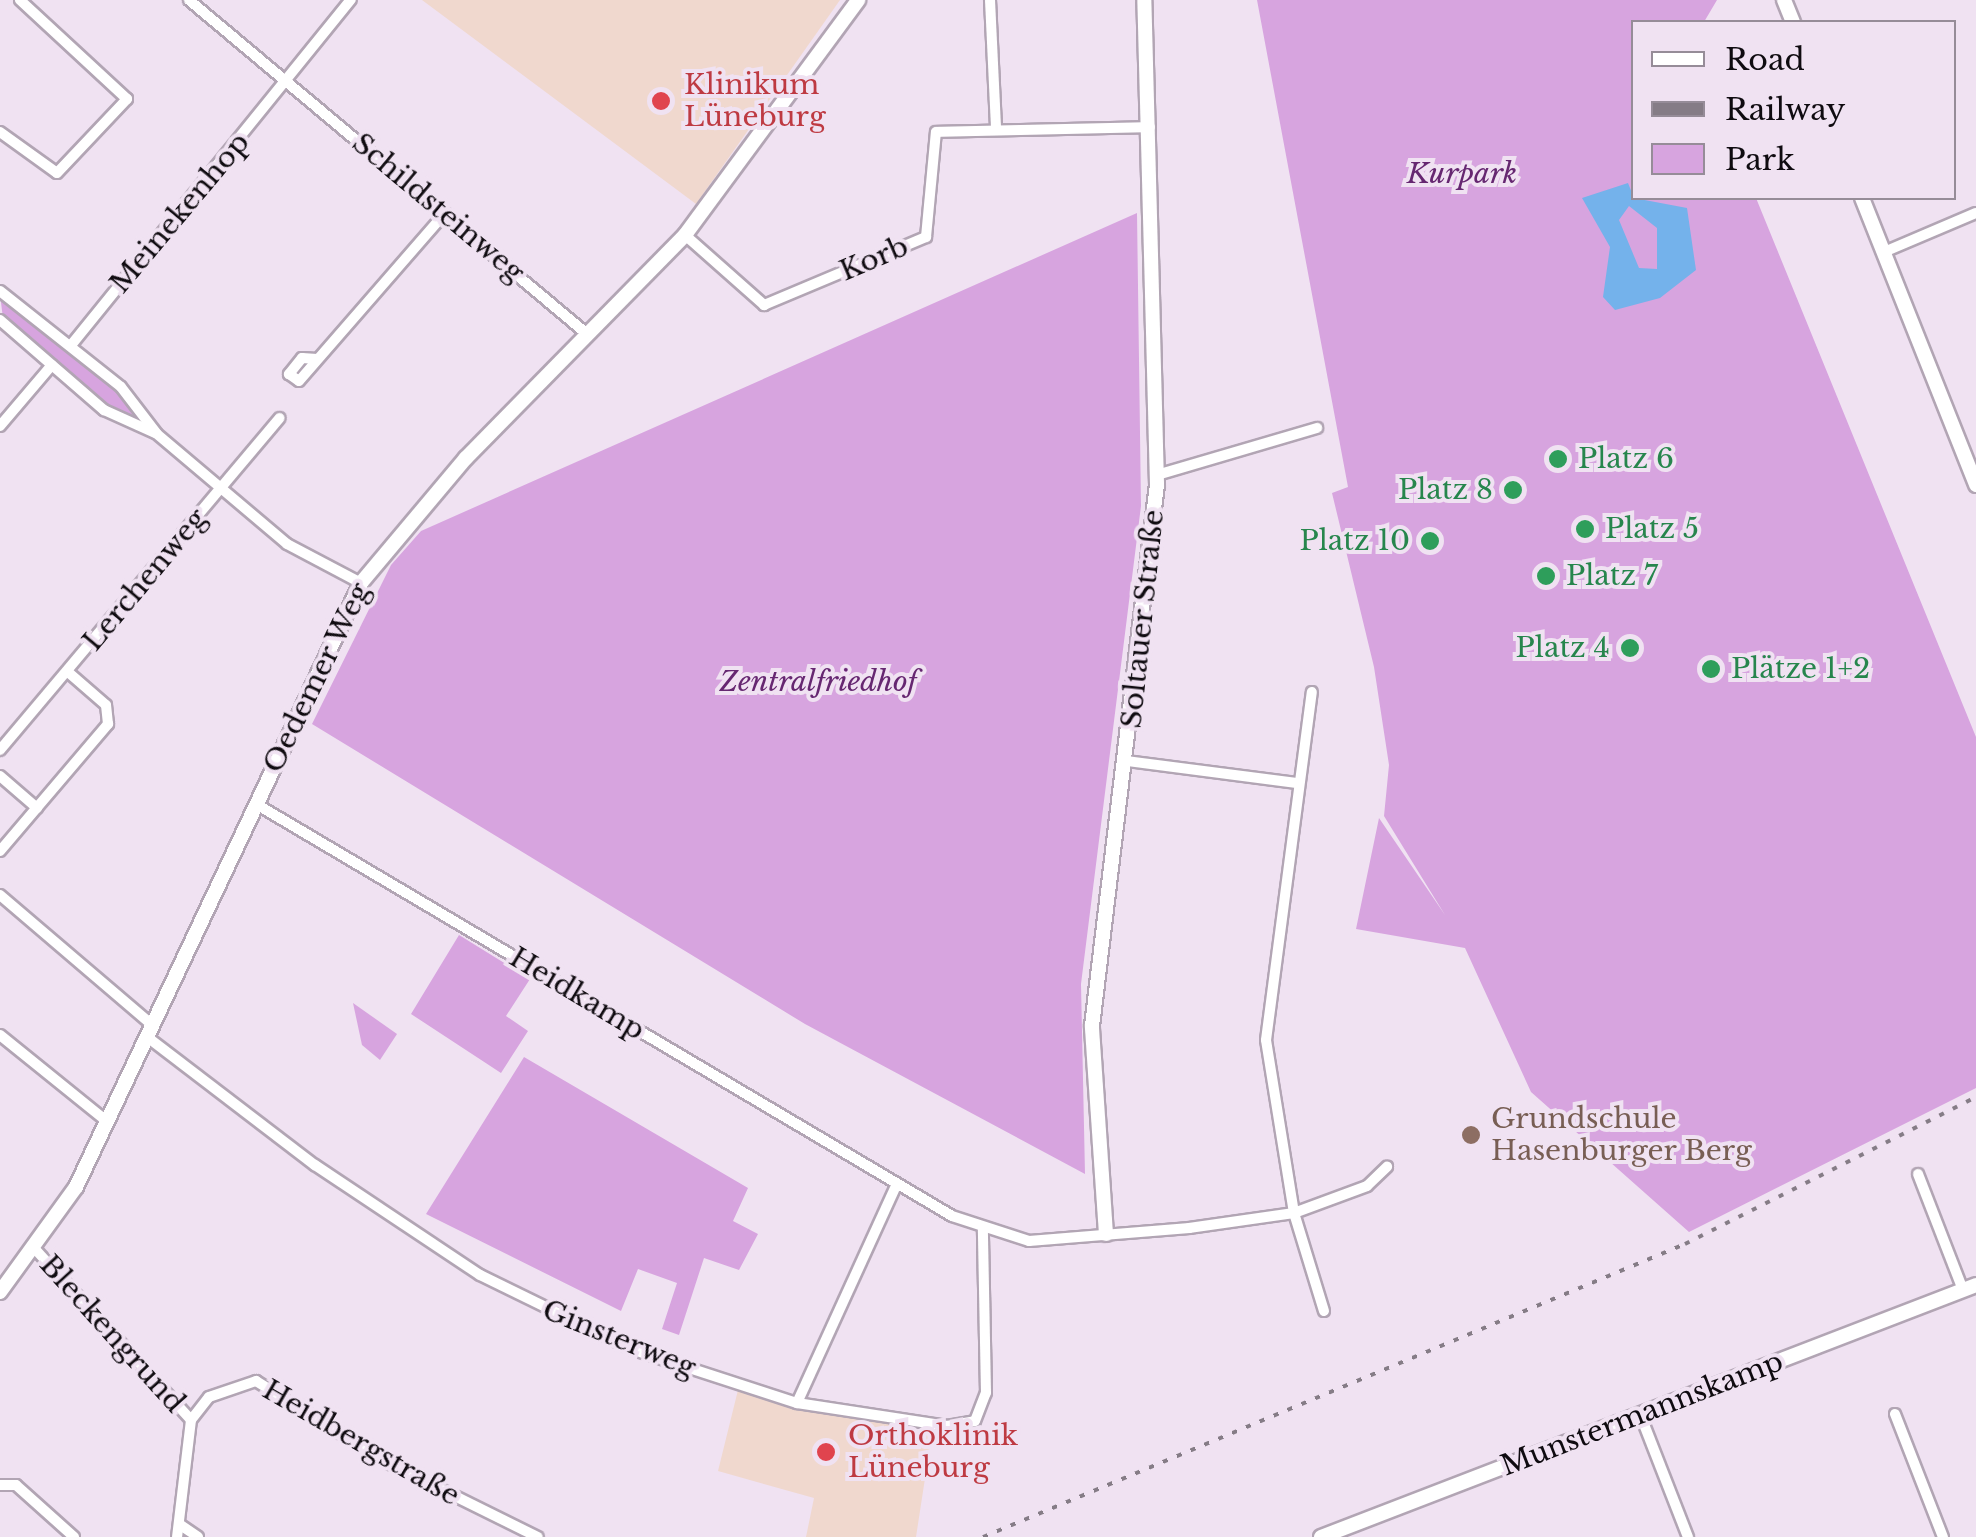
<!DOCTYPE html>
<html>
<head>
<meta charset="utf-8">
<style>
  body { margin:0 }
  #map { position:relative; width:1976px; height:1537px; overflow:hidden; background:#f0e2f2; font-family:"Libre Baskerville",serif }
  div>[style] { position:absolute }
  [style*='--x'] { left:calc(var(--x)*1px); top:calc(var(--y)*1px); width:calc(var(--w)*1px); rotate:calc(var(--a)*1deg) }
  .medical>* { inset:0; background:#f0d8ce }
  .green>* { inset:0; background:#d7a4df }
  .water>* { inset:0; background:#74b2eb }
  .roads { filter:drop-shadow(2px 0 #b2a5b4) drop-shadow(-2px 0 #b2a5b4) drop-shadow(0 2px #b2a5b4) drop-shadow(0 -2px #b2a5b4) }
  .street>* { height:10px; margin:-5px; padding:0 5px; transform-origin:5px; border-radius:5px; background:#fff }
  .secondary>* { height:14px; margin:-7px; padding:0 7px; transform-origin:7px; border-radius:7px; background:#fff }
  .rail>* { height:4px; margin-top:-2px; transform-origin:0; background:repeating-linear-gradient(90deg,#857c86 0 5px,transparent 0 15px) }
  .dots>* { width:28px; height:28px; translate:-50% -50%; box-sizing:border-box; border:5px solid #f0e2f2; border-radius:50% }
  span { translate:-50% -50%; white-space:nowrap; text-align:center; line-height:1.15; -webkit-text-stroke:8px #f0e2f2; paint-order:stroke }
  .health-label { font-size:28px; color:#be3a42 }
  .left { translate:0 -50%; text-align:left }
  .park-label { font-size:28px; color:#662771; font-style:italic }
  .street-label { font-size:28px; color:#0f0b10 }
  .leisure-label { font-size:28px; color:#27864d }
  .right { translate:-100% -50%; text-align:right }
  .education-label { font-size:28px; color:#785e54 }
  .legend { position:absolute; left:1631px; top:20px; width:325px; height:180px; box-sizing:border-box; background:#f0e2f2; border:2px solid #968c98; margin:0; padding:12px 18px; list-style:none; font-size:30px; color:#0f0b10 }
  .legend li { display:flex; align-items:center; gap:20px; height:50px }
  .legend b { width:50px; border:2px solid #968c98 }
</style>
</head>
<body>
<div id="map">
  <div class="medical">
    <div style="clip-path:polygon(422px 0,840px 0,696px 204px)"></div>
    <div style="clip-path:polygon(738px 1390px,932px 1433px,916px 1537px,806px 1537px,814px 1498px,718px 1471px)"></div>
  </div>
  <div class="green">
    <div style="clip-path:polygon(1257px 0,1717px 0,1704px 22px,1634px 22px,1634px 198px,1756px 198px,1976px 737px,1976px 1088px,1689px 1232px,1531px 1092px,1465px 948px,1356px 929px,1379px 818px,1445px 915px,1384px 816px,1389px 765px,1374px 667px,1332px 493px,1348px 487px)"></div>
    <div style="clip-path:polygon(1137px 213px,1141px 506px,1081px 984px,1085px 1174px,805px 1024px,312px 724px,391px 565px,421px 531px)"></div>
    <div style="clip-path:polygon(0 295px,118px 389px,147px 426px,107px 407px,3px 318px)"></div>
    <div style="clip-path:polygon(459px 935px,530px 979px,506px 1016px,528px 1031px,501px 1073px,411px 1014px)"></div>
    <div style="clip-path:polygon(353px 1003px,397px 1034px,380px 1060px,362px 1045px)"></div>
    <div style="clip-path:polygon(524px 1057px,748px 1188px,733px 1221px,758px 1234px,739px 1270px,704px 1258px,679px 1335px,662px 1329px,677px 1283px,638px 1269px,621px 1311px,426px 1214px)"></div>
  </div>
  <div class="water">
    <div style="clip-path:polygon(evenodd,1628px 183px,1634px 198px,1687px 208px,1696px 270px,1660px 298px,1615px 310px,1603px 297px,1610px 247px,1582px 198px,1628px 183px,1629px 206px,1657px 228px,1657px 269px,1639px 268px,1619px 220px,1629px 206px)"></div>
  </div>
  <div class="roads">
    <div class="street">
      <div style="--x:189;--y:0;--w:520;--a:40"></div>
      <div style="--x:990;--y:0;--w:129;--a:87.3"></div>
      <div style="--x:0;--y:132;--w:70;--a:35.7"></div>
      <div style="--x:57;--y:173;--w:102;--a:-46.6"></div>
      <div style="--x:127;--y:99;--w:146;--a:-137.2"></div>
      <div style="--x:685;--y:235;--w:106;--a:41.5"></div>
      <div style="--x:764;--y:305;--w:176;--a:-22.8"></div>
      <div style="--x:926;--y:237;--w:105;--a:-84.6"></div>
      <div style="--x:936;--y:132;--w:214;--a:-1.3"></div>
      <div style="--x:1884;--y:252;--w:100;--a:-23"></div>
      <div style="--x:0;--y:291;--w:154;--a:38.4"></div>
      <div style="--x:121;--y:387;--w:59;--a:52.5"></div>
      <div style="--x:157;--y:434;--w:170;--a:40.2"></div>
      <div style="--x:287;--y:544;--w:84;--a:27.8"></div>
      <div style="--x:0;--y:320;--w:138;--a:40.9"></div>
      <div style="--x:104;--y:410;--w:56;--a:24.3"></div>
      <div style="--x:72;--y:344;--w:443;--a:-51"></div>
      <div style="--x:317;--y:359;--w:15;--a:-176"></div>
      <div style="--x:302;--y:358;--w:21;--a:129"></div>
      <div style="--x:289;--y:374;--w:12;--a:35"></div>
      <div style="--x:299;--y:381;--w:223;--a:-49"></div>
      <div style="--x:0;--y:426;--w:80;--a:-49.6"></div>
      <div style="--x:1157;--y:475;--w:167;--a:-16.4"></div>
      <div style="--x:0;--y:750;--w:434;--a:-49.9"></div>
      <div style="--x:1127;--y:761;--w:170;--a:7.4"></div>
      <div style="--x:0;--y:776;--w:49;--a:40.9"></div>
      <div style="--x:256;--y:804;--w:809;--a:30.62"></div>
      <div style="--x:952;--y:1216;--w:81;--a:18"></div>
      <div style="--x:1029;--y:1241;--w:161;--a:-4.6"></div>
      <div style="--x:1189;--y:1228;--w:106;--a:-8.1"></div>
      <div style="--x:1294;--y:1213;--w:175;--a:-99.2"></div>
      <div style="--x:1266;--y:1040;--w:351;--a:-82.5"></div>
      <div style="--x:0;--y:851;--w:167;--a:-49.6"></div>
      <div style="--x:108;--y:724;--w:19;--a:-96"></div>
      <div style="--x:106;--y:705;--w:50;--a:-139"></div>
      <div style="--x:0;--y:895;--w:200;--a:40.5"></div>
      <div style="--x:0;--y:1035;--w:139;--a:38.9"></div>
      <div style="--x:146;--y:1036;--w:213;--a:37.4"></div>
      <div style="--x:315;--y:1165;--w:198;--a:33.7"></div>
      <div style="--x:480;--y:1275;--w:171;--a:26"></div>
      <div style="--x:634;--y:1350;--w:171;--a:18"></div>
      <div style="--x:797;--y:1403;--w:152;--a:8.7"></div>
      <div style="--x:947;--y:1426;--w:28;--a:-10"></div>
      <div style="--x:975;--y:1421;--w:30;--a:-69"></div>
      <div style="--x:986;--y:1393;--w:163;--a:-91.1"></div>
      <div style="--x:1918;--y:1174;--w:124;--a:68.8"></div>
      <div style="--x:35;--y:1249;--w:231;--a:47.6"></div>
      <div style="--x:191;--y:1420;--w:118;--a:96.8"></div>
      <div style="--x:1324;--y:1311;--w:102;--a:-107"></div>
      <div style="--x:1294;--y:1213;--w:78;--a:-20.3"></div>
      <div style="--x:1367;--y:1186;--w:28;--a:-44"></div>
      <div style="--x:797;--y:1403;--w:239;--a:-65.5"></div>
      <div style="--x:1640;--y:1414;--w:132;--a:68.7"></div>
      <div style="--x:1895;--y:1414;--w:132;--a:68.7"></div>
      <div style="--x:191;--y:1420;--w:29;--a:-52"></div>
      <div style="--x:209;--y:1397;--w:50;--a:-18.8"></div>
      <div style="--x:256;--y:1381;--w:155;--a:31.8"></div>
      <div style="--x:388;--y:1463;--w:167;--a:26.3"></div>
      <div style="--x:0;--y:1485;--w:16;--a:0"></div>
      <div style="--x:16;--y:1485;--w:78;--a:41.9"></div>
      <div style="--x:179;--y:1524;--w:23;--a:34"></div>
    </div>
    <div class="secondary">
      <div style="--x:1784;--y:0;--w:24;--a:68"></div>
      <div style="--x:1862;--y:198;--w:309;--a:68.3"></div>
      <div style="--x:1106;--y:1234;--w:208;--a:-93.9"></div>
      <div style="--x:1092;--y:1026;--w:546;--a:-83.16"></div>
      <div style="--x:1157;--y:484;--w:484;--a:-91.5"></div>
      <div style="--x:0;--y:1292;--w:130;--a:-54.1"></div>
      <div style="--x:76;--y:1187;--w:668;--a:-64.74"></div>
      <div style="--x:361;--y:583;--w:163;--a:-50"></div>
      <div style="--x:466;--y:458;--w:313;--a:-45.5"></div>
      <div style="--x:685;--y:235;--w:292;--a:-53.6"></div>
      <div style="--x:1321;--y:1537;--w:702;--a:-21.04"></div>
    </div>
  </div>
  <div class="rail">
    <div style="--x:983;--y:1537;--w:761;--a:-22.65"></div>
    <div style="--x:1685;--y:1244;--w:326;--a:-26.8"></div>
  </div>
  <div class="dots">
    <div style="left:661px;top:101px;background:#e0444e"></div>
    <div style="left:1558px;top:459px;background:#2e9e5b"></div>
    <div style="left:1513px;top:490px;background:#2e9e5b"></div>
    <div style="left:1585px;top:529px;background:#2e9e5b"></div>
    <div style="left:1430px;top:541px;background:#2e9e5b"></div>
    <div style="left:1546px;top:576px;background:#2e9e5b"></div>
    <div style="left:1630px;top:648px;background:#2e9e5b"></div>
    <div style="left:1711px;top:669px;background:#2e9e5b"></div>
    <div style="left:1471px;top:1135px;background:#8d6e63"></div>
    <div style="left:826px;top:1452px;background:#e0444e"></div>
  </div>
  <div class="health-label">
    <span class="left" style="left:684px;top:101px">Klinikum<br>Lüneburg</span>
    <span class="left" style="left:848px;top:1452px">Orthoklinik<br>Lüneburg</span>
  </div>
  <div class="park-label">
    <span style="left:1462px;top:174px">Kurpark</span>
    <span style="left:818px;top:682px">Zentralfriedhof</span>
  </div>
  <div class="street-label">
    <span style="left:438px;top:208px;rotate:40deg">Schildsteinweg</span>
    <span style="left:180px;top:213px;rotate:-50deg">Meinekenhop</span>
    <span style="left:874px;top:259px;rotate:-23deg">Korb</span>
    <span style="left:145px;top:580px;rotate:-50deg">Lerchenweg</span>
    <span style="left:1143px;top:619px;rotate:-84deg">Soltauer Straße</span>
    <span style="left:317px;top:678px;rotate:-64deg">Oedemer Weg</span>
    <span style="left:577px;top:994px;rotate:31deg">Heidkamp</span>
    <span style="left:112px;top:1334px;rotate:48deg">Bleckengrund</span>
    <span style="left:619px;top:1339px;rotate:22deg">Ginsterweg</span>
    <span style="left:1642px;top:1414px;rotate:-21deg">Munstermannskamp</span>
    <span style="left:361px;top:1443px;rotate:30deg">Heidbergstraße</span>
  </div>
  <div class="leisure-label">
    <span class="left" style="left:1578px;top:459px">Platz 6</span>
    <span class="right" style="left:1493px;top:490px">Platz 8</span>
    <span class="left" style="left:1605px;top:529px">Platz 5</span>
    <span class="right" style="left:1410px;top:541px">Platz 10</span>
    <span class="left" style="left:1566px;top:576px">Platz 7</span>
    <span class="right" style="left:1610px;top:648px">Platz 4</span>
    <span class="left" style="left:1731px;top:669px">Plätze 1+2</span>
  </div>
  <div class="education-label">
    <span class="left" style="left:1491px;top:1135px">Grundschule<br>Hasenburger Berg</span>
  </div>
  <ul class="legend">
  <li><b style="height:12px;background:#fff"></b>Road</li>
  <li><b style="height:12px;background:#857c86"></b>Railway</li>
  <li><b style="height:28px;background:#d7a4df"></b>Park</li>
  </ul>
</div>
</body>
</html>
